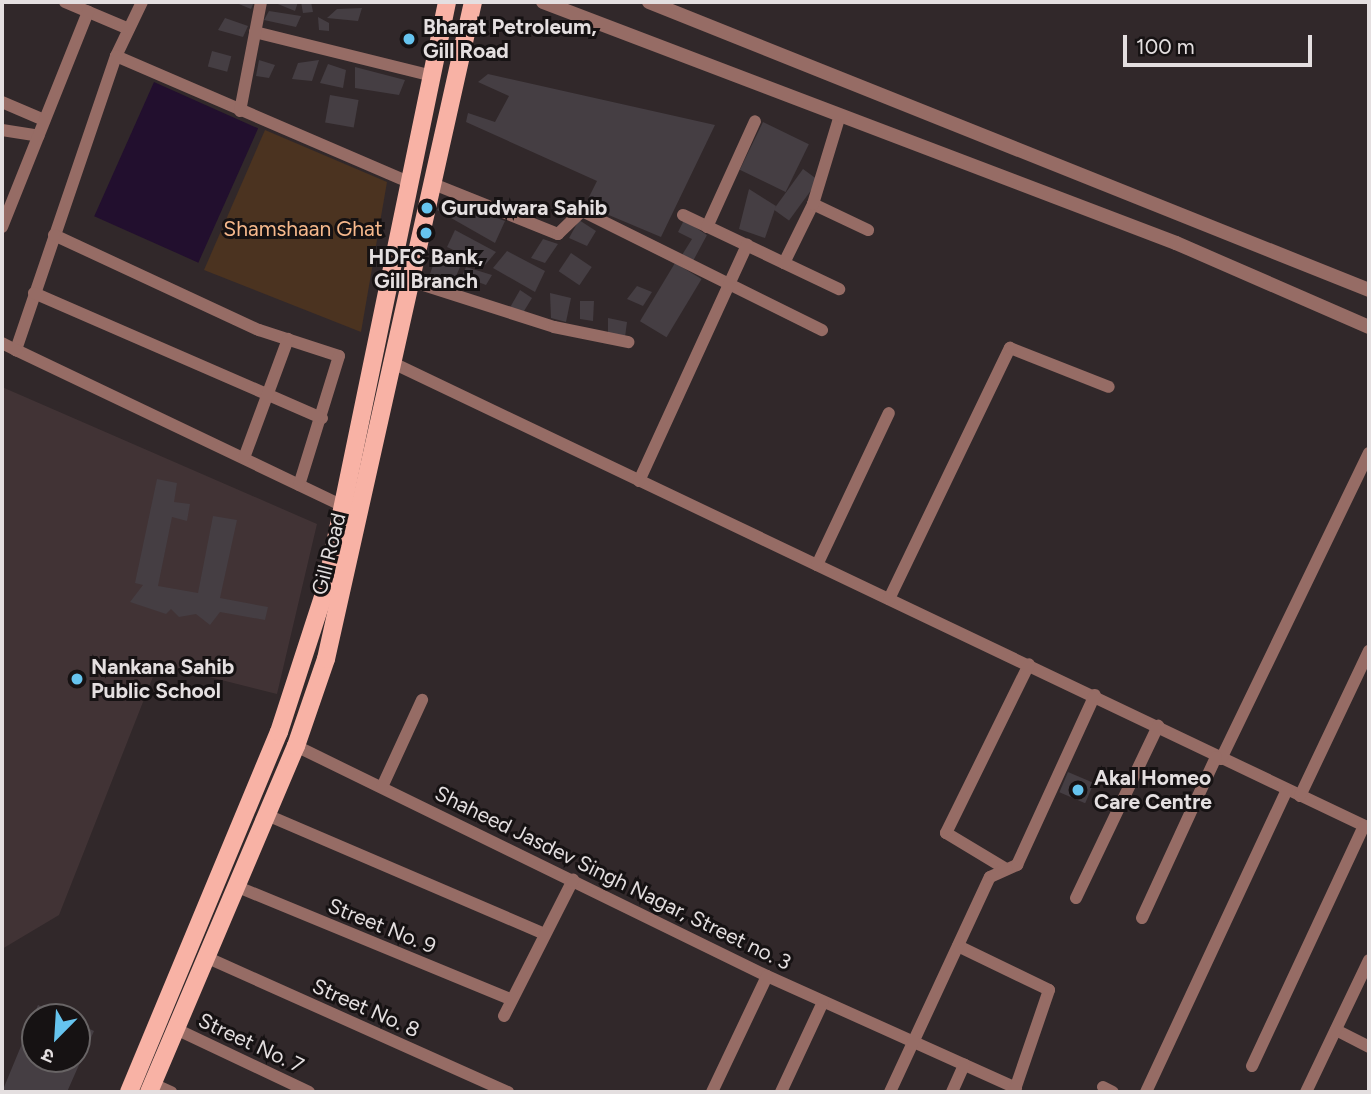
<!DOCTYPE html>
<html>
<head>
<meta charset="utf-8">
<style>
  body { margin:0 }
  #map { position:relative; width:1371px; height:1094px; overflow:hidden; background:#31282a; font-family:Figtree,"Noto Sans Devanagari",sans-serif }
  div>[style] { position:absolute }
  [style*='--x'] { left:calc(var(--x)*1px); top:calc(var(--y)*1px); width:calc(var(--w)*1px); rotate:calc(var(--a)*1deg) }
  .built>* { inset:0; background:#413335 }
  .green>* { inset:0; background:#4b3320 }
  .water>* { inset:0; background:#220f2e; transform-origin:0 0 }
  .building>* { inset:0; background:#453e43; transform-origin:0 0 }
  .minor>* { height:12px; margin:-6px; padding:0 6px; transform-origin:6px; border-radius:6px; background:#966c65 }
  .tertiary>* { height:14px; margin:-7px; padding:0 7px; transform-origin:7px; border-radius:7px; background:#966c65 }
  .primary>* { height:18px; margin:-9px; padding:0 9px; transform-origin:9px; border-radius:9px; background:#f8b2a5 }
  .dots>* { width:19px; height:19px; translate:-50% -50%; box-sizing:border-box; border:4px solid #161213; border-radius:50% }
  span { translate:-50% -50%; white-space:nowrap; text-align:center; line-height:1.15; -webkit-text-stroke:6px #161213; paint-order:stroke }
  .poi-label { font-size:21px; color:#e4dfe0; font-weight:700 }
  .left { translate:0 -50%; text-align:left }
  .park-label { font-size:21px; color:#f7b98c }
  .street-label { font-size:21px; color:#e4dfe0 }
  .frame { position:absolute; inset:0; border:4px solid #e4dfe0; pointer-events:none }
  .north { position:absolute; left:21px; top:1003px; width:70px; height:70px; box-sizing:border-box; background:#161213; border:2px solid #686465; border-radius:50%; rotate:204deg; font-size:19px; font-weight:700; line-height:28px; text-align:center; color:#e4dfe0 }
  .north::after { content:''; display:block; margin:auto; width:24px; height:32px; background:#66c4ef; clip-path:polygon(50% 0,100% 100%,50% 72%,0 100%) }
  .scale { position:absolute; left:1123px; top:35px; width:189px; height:32px; box-sizing:border-box; border:4px solid #e4dfe0; border-top:0; padding-left:9px; font-size:21px; line-height:24px; white-space:nowrap; color:#e4dfe0; -webkit-text-stroke:5px #161213; paint-order:stroke }
</style>
</head>
<body>
<div id="map">
  <div class="built">
    <div style="clip-path:polygon(2px 387px,317px 524px,277px 694px,158px 664px,59px 915px,2px 949px)"></div>
  </div>
  <div class="green">
    <div style="clip-path:polygon(265px 130px,387px 182px,361px 332px,204px 270px)"></div>
  </div>
  <div class="water">
    <div style="left:154px;top:82px;width:114px;height:147px;rotate:24deg"></div>
  </div>
  <div class="building">
    <div style="clip-path:polygon(234px 2px,254px 2px,251px 9px)"></div>
    <div style="clip-path:polygon(273px 2px,298px 2px,295px 11px)"></div>
    <div style="clip-path:polygon(301px 2px,311px 2px,313px 12px,303px 13px)"></div>
    <div style="clip-path:polygon(362px 8px,358px 21px,327px 18px,337px 9px)"></div>
    <div style="clip-path:polygon(269px 11px,301px 16px,296px 27px,264px 20px)"></div>
    <div style="clip-path:polygon(318px 17px,329px 23px,329px 31px,319px 30px)"></div>
    <div style="clip-path:polygon(225px 18px,248px 26px,243px 37px,218px 30px)"></div>
    <div style="left:212px;top:51px;width:20px;height:16px;rotate:15deg"></div>
    <div style="clip-path:polygon(259px 60px,275px 65px,269px 78px,256px 76px)"></div>
    <div style="clip-path:polygon(319px 60px,312px 81px,292px 79px,298px 63px)"></div>
    <div style="clip-path:polygon(328px 64px,346px 70px,343px 88px,320px 83px)"></div>
    <div style="clip-path:polygon(355px 67px,405px 80px,399px 95px,355px 88px)"></div>
    <div style="clip-path:polygon(488px 74px,715px 125px,661px 237px,585px 205px,597px 181px,466px 122px,468px 113px,495px 122px,509px 96px,478px 82px)"></div>
    <div style="left:330px;top:95px;width:29px;height:28px;rotate:10deg"></div>
    <div style="left:763px;top:122px;width:51px;height:53px;rotate:26deg"></div>
    <div style="left:803px;top:169px;width:19px;height:50px;rotate:36deg"></div>
    <div style="clip-path:polygon(749px 189px,776px 206px,765px 238px,739px 229px)"></div>
    <div style="clip-path:polygon(444px 199px,505px 221px,495px 243px,437px 210px)"></div>
    <div style="clip-path:polygon(579px 220px,596px 231px,587px 246px,569px 238px)"></div>
    <div style="clip-path:polygon(684px 220px,707px 235px,693px 261px,682px 255px,692px 239px,678px 232px)"></div>
    <div style="clip-path:polygon(455px 230px,496px 252px,485px 265px,447px 247px)"></div>
    <div style="clip-path:polygon(543px 239px,558px 244px,545px 263px,531px 258px)"></div>
    <div style="clip-path:polygon(507px 251px,545px 271px,535px 292px,493px 268px)"></div>
    <div style="left:571px;top:253px;width:25px;height:22px;rotate:34deg"></div>
    <div style="clip-path:polygon(437px 254px,462px 262px,452px 286px,430px 274px)"></div>
    <div style="left:675px;top:263px;width:31px;height:68px;rotate:31deg"></div>
    <div style="clip-path:polygon(466px 267px,492px 275px,486px 285px,462px 276px)"></div>
    <div style="clip-path:polygon(637px 286px,652px 292px,643px 306px,627px 299px)"></div>
    <div style="clip-path:polygon(520px 290px,532px 298px,521px 316px,508px 311px)"></div>
    <div style="clip-path:polygon(550px 293px,571px 298px,566px 322px,551px 318px)"></div>
    <div style="clip-path:polygon(580px 301px,594px 301px,593px 321px,580px 319px)"></div>
    <div style="clip-path:polygon(608px 318px,627px 322px,625px 337px,608px 334px)"></div>
    <div style="clip-path:polygon(157px 479px,177px 483px,174px 502px,190px 504px,187px 521px,172px 517px,158px 586px,198px 593px,213px 516px,237px 520px,220px 598px,268px 607px,265px 620px,220px 612px,210px 625px,196px 614px,179px 617px,171px 609px,166px 614px,130px 602px,143px 585px,135px 583px)"></div>
    <div style="left:1068px;top:772px;width:28px;height:22px;rotate:23deg"></div>
    <div style="clip-path:polygon(38px 1005px,63px 1017px,35px 1017px,35px 1059px,77px 1059px,77px 1023px,94px 1031px,67px 1092px,2px 1092px)"></div>
  </div>
  <div class="minor">
    <div style="--x:65;--y:2;--w:69;--a:22.9"></div>
    <div style="--x:142;--y:2;--w:60;--a:115.7"></div>
    <div style="--x:116;--y:56;--w:316;--a:23.3"></div>
    <div style="--x:255;--y:32;--w:179;--a:13.9"></div>
    <div style="--x:116;--y:56;--w:311;--a:108.8"></div>
    <div style="--x:16;--y:350;--w:362;--a:25.5"></div>
    <div style="--x:2;--y:102;--w:46;--a:23.2"></div>
    <div style="--x:240;--y:111;--w:111;--a:-79.1"></div>
    <div style="--x:2;--y:130;--w:37;--a:9"></div>
    <div style="--x:431;--y:183;--w:137;--a:21.9"></div>
    <div style="--x:558;--y:234;--w:33;--a:-44"></div>
    <div style="--x:582;--y:211;--w:268;--a:26.4"></div>
    <div style="--x:813;--y:204;--w:61;--a:25.3"></div>
    <div style="--x:683;--y:215;--w:173;--a:25.4"></div>
    <div style="--x:2;--y:227;--w:232;--a:-68.2"></div>
    <div style="--x:707;--y:227;--w:116;--a:-65.6"></div>
    <div style="--x:54;--y:235;--w:226;--a:24.9"></div>
    <div style="--x:259;--y:330;--w:84;--a:18"></div>
    <div style="--x:339;--y:356;--w:135;--a:107.2"></div>
    <div style="--x:784;--y:263;--w:66;--a:-63.8"></div>
    <div style="--x:813;--y:204;--w:93;--a:-73.1"></div>
    <div style="--x:411;--y:281;--w:150;--a:17.8"></div>
    <div style="--x:554;--y:327;--w:76;--a:11.5"></div>
    <div style="--x:34;--y:293;--w:314;--a:23.5"></div>
    <div style="--x:2;--y:343;--w:16;--a:27"></div>
    <div style="--x:395;--y:364;--w:1079;--a:25.47"></div>
    <div style="--x:244;--y:458;--w:127;--a:-69.7"></div>
    <div style="--x:639;--y:481;--w:260;--a:-65.4"></div>
    <div style="--x:817;--y:565;--w:168;--a:-64.7"></div>
    <div style="--x:889;--y:599;--w:279;--a:-64.3"></div>
    <div style="--x:1010;--y:348;--w:106;--a:21.5"></div>
    <div style="--x:296;--y:746;--w:524;--a:26.03"></div>
    <div style="--x:767;--y:976;--w:273;--a:24.2"></div>
    <div style="--x:1221;--y:759;--w:340;--a:-64.2"></div>
    <div style="--x:382;--y:787;--w:96;--a:-65.3"></div>
    <div style="--x:1300;--y:796;--w:161;--a:-64.6"></div>
    <div style="--x:267;--y:815;--w:302;--a:23.2"></div>
    <div style="--x:1006;--y:869;--w:70;--a:-149"></div>
    <div style="--x:946;--y:833;--w:188;--a:-63.8"></div>
    <div style="--x:238;--y:887;--w:296;--a:22.4"></div>
    <div style="--x:1076;--y:898;--w:191;--a:-64.5"></div>
    <div style="--x:1142;--y:918;--w:177;--a:-65.3"></div>
    <div style="--x:958;--y:946;--w:101;--a:25.8"></div>
    <div style="--x:1049;--y:990;--w:108;--a:108.9"></div>
    <div style="--x:208;--y:958;--w:329;--a:24.1"></div>
    <div style="--x:504;--y:1016;--w:153;--a:-63.1"></div>
    <div style="--x:176;--y:1029;--w:147;--a:25.3"></div>
    <div style="--x:1336;--y:1030;--w:37;--a:27"></div>
    <div style="--x:1252;--y:1066;--w:265;--a:-65"></div>
    <div style="--x:153;--y:1084;--w:20;--a:24"></div>
    <div style="--x:1103;--y:1087;--w:11;--a:27"></div>
    <div style="--x:712;--y:1092;--w:128;--a:-64.6"></div>
    <div style="--x:781;--y:1092;--w:99;--a:-65"></div>
    <div style="--x:890;--y:1092;--w:237;--a:-65.1"></div>
    <div style="--x:990;--y:877;--w:30;--a:-24"></div>
    <div style="--x:1017;--y:865;--w:187;--a:-65.4"></div>
    <div style="--x:952;--y:1092;--w:30;--a:-66"></div>
    <div style="--x:1146;--y:1092;--w:333;--a:-65"></div>
    <div style="--x:1306;--y:1092;--w:146;--a:-64.5"></div>
  </div>
  <div class="tertiary">
    <div style="--x:543;--y:2;--w:677;--a:20.84"></div>
    <div style="--x:1176;--y:243;--w:210;--a:23.5"></div>
    <div style="--x:649;--y:2;--w:775;--a:21.8"></div>
  </div>
  <div class="primary">
    <div style="--x:129;--y:1092;--w:390;--a:-67.4"></div>
    <div style="--x:279;--y:732;--w:152;--a:-72"></div>
    <div style="--x:326;--y:587;--w:597;--a:-78.31"></div>
    <div style="--x:149;--y:1092;--w:376;--a:-67"></div>
    <div style="--x:296;--y:746;--w:92;--a:-71"></div>
    <div style="--x:326;--y:659;--w:673;--a:-77.39"></div>
  </div>
  <div class="dots">
    <div style="left:409px;top:39px;background:#66c4ef"></div>
    <div style="left:427px;top:208px;background:#66c4ef"></div>
    <div style="left:426px;top:233px;background:#66c4ef"></div>
    <div style="left:77px;top:679px;background:#66c4ef"></div>
    <div style="left:1078px;top:790px;background:#66c4ef"></div>
  </div>
  <div class="poi-label">
    <span class="left" style="left:423px;top:39px">Bharat Petroleum,<br>Gill Road</span>
    <span class="left" style="left:441px;top:208px">Gurudwara Sahib</span>
    <span style="left:426px;top:269px">HDFC Bank,<br>Gill Branch</span>
    <span class="left" style="left:91px;top:679px">Nankana Sahib<br>Public School</span>
    <span class="left" style="left:1094px;top:790px">Akal Homeo<br>Care Centre</span>
  </div>
  <div class="park-label">
    <span style="left:303px;top:229px">Shamshaan Ghat</span>
  </div>
  <div class="street-label">
    <span style="left:329px;top:554px;rotate:-76deg">Gill Road</span>
    <span style="left:613px;top:878px;rotate:26deg">Shaheed Jasdev Singh Nagar, Street no. 3</span>
    <span style="left:382px;top:926px;rotate:22deg">Street No. 9</span>
    <span style="left:366px;top:1008px;rotate:24deg">Street No. 8</span>
    <span style="left:251px;top:1043px;rotate:25deg">Street No. 7</span>
  </div>
  <div class="frame"></div>
  <div class="north">उ</div>
  <div class="scale">100 m</div>
</div>
</body>
</html>
